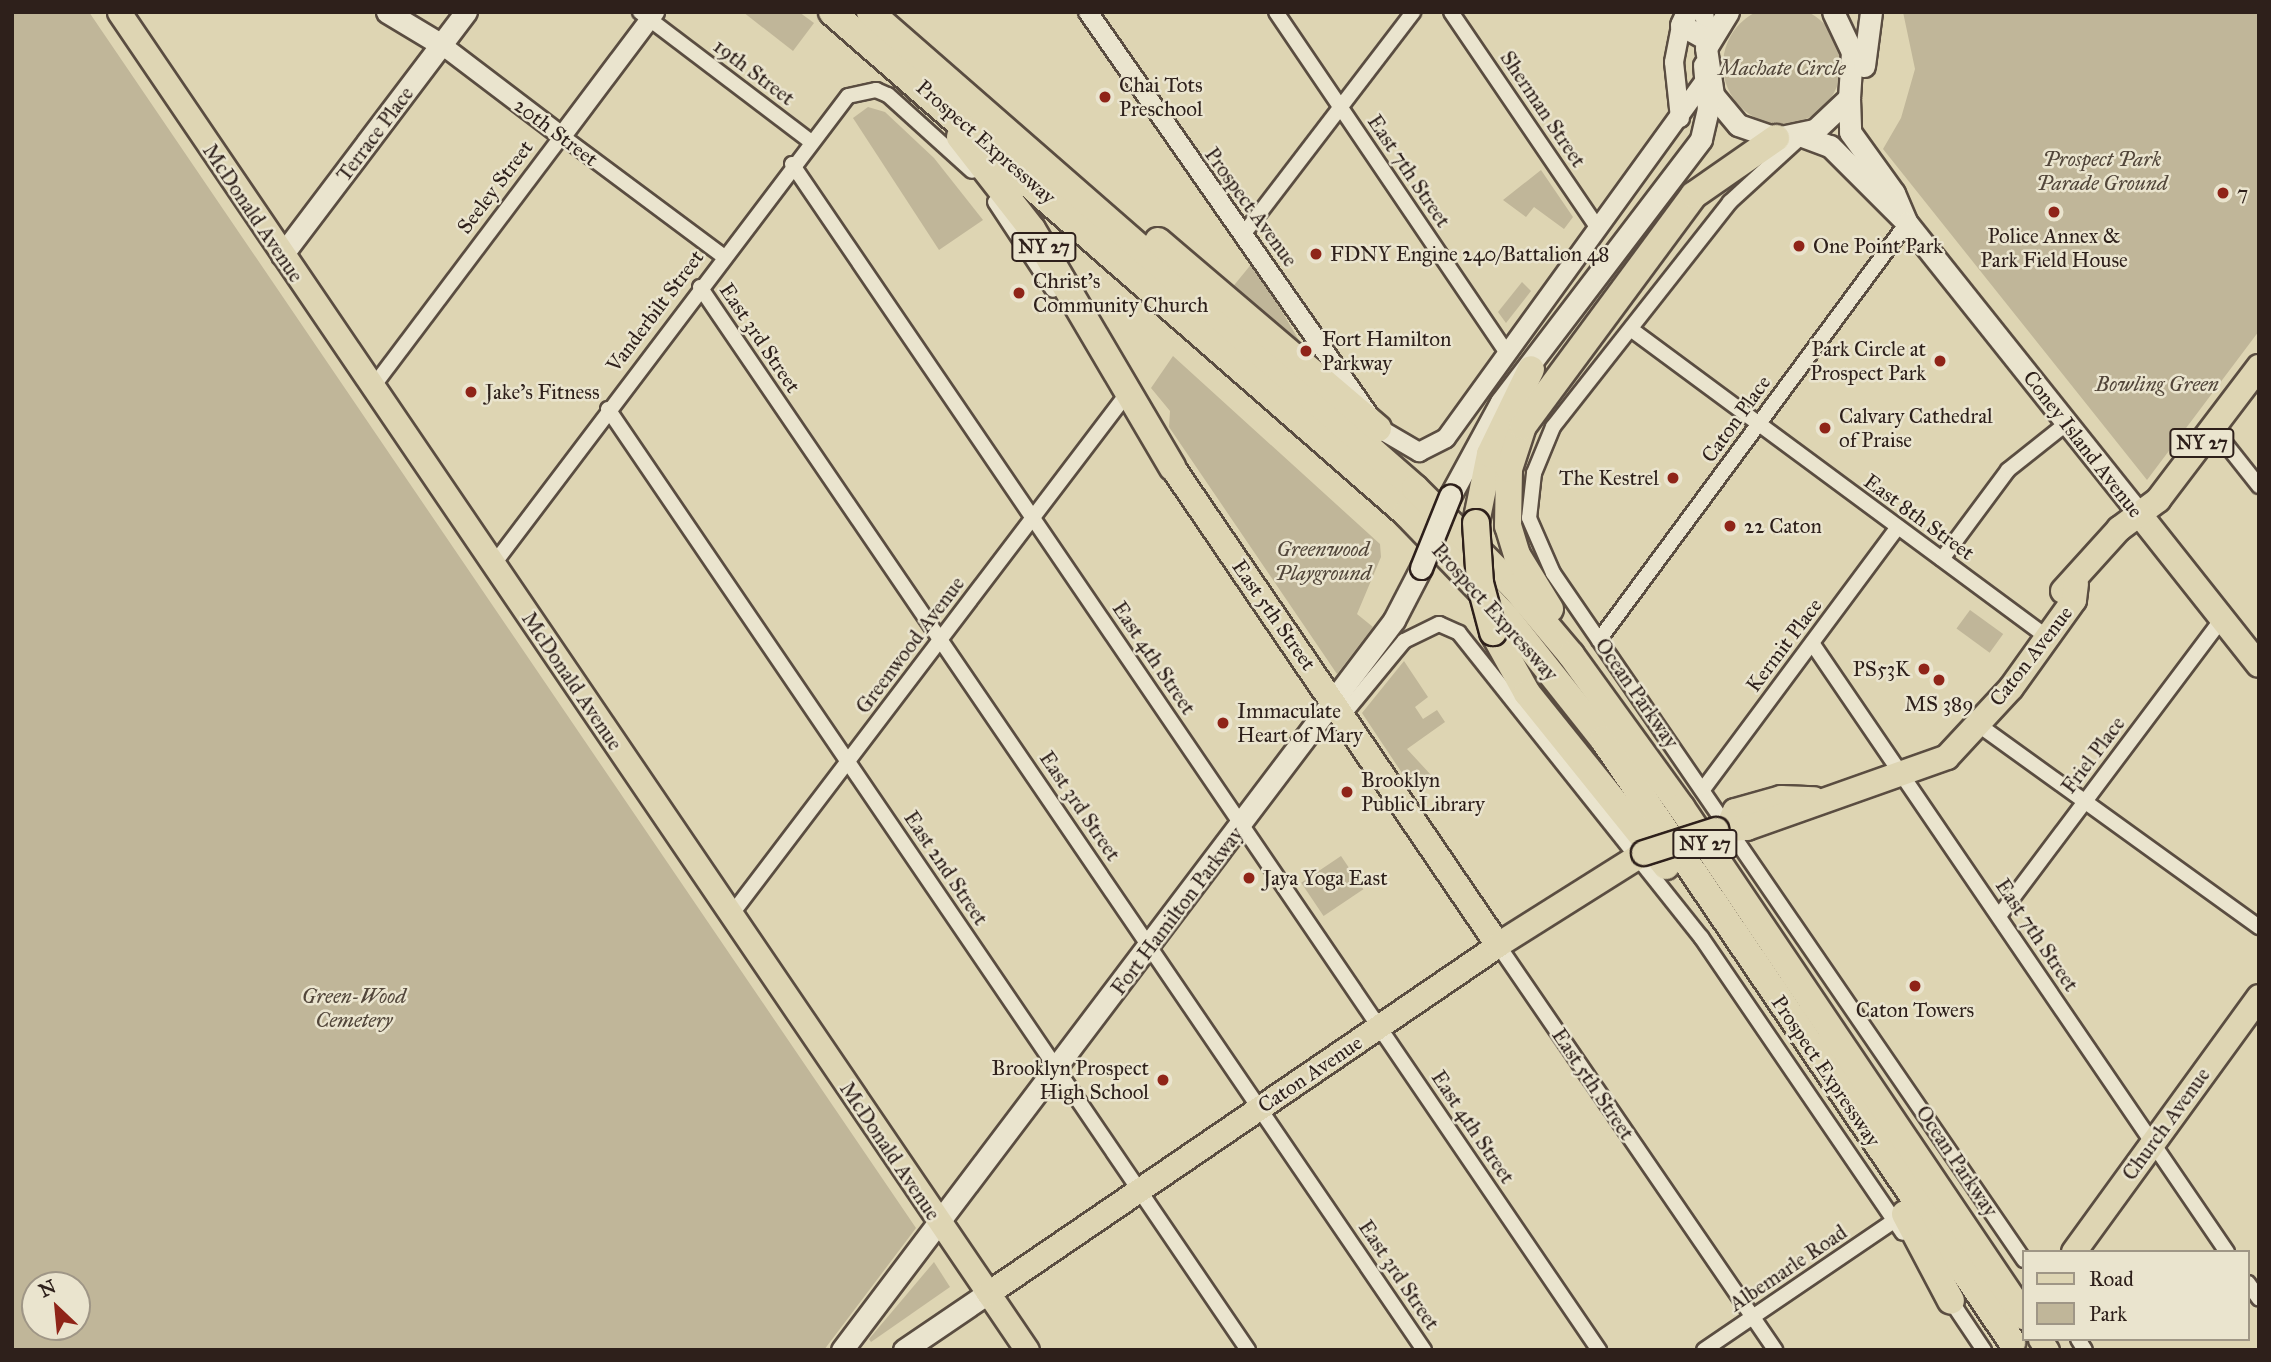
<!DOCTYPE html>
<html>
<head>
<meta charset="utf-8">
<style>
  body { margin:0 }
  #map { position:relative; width:2271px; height:1362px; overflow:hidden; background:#ded5b3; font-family:"IM FELL Great Primer",serif }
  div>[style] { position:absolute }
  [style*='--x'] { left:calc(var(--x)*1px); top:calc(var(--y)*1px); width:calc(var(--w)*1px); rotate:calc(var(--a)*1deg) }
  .green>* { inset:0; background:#c0b699; transform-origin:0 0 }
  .round { border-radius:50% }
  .roads { filter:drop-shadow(2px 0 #5a4d41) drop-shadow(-2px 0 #5a4d41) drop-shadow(0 2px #5a4d41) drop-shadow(0 -2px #5a4d41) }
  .minor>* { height:14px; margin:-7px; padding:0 7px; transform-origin:7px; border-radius:7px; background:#eae4ce }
  .tertiary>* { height:18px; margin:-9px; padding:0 9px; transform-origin:9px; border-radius:9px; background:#eae4ce }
  .secondary>* { height:21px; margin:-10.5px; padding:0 10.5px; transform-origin:10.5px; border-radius:10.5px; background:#eae4ce }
  .primary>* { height:23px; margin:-11.5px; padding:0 11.5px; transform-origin:11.5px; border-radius:11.5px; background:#ded5b3 }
  .trunk>* { height:24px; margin:-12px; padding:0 12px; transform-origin:12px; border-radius:12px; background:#ded5b3 }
  .motorway>* { height:26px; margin:-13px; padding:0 13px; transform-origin:13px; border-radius:13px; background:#ded5b3 }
  .bridges { filter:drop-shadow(2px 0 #2e201b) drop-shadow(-2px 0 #2e201b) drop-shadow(0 2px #2e201b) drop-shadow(0 -2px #2e201b) }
  .secondary-bridge>* { height:21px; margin:-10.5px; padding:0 10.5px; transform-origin:10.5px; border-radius:10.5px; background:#eae4ce }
  .trunk-bridge>* { height:24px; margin:-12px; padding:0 12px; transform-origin:12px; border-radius:12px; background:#ded5b3 }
  .motorway-bridge>* { height:26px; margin:-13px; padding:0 13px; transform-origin:13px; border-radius:13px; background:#ded5b3 }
  .dots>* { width:19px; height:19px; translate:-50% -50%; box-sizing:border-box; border:4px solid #eae4ce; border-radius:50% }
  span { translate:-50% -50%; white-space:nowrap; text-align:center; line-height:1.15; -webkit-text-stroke:5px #eae4ce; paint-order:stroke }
  .shield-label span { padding:2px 5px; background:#eae4ce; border:2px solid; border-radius:5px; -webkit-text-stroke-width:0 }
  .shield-label { font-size:19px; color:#2e201b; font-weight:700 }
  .park-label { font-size:21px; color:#52463a; font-style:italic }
  .street-label { font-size:21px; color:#2e201b }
  .poi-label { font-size:21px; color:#2e201b }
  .left { translate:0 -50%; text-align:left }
  .right { translate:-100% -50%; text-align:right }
  .frame { position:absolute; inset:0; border:14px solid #2e201b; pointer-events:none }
  .legend { position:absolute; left:2022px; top:1250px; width:228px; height:91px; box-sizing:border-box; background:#eae4ce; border:2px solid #9f9686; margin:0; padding:9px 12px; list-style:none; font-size:21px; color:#2e201b }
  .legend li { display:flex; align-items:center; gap:14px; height:35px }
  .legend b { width:35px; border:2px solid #9f9686 }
  .north { position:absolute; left:21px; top:1271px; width:70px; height:70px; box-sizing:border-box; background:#eae4ce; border:2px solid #9f9686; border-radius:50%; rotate:334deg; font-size:19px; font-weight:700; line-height:28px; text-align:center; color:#2e201b }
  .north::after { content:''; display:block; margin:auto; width:24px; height:32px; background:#8f2418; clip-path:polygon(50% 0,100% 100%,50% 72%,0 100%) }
</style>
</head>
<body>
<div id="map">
  <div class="green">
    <div class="round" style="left:1723px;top:6px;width:118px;height:118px"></div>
    <div style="clip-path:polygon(evenodd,12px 12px,89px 12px,916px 1228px,824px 1350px,12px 1350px,12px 12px,35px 1285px,77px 1285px,77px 1327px,35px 1327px,35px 1285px)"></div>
    <div style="clip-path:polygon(743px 12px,799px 12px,814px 23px,793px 51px)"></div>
    <div style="clip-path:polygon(1903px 12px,2259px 12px,2259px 331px,2147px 480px,1883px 149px,1901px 118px,1915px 69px)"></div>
    <div style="clip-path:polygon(868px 107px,885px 112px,934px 158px,983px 220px,939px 250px,853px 118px)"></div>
    <div style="clip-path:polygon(1541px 170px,1573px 217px,1564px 229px,1534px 207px,1526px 217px,1503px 200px)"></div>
    <div style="clip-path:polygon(1253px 262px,1307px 354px,1231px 289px)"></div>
    <div style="clip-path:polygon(1522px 282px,1531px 291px,1506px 323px,1498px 312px)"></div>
    <div style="clip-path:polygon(1173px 356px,1380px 544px,1381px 557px,1357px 614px,1373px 627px,1337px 674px,1169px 427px,1170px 411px,1151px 388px)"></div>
    <div style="left:1970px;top:610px;width:41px;height:23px;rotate:36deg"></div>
    <div style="clip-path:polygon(1404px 661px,1428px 697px,1415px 707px,1423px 719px,1437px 710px,1445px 722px,1407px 749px,1431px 775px,1412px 788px,1362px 713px)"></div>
    <div style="left:1341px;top:856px;width:40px;height:48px;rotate:56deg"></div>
    <div style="clip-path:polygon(934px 1262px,950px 1287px,871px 1342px,869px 1339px)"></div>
  </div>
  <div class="roads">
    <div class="minor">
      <div style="--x:640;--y:12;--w:213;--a:37.2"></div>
      <div style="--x:1276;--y:12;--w:412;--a:55.9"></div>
      <div style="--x:1451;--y:12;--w:263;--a:55.8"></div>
      <div style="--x:1802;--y:136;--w:98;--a:137.5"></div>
      <div style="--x:1730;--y:202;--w:286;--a:128.2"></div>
      <div style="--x:1553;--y:427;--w:50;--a:112.4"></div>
      <div style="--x:1534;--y:473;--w:45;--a:96.3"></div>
      <div style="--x:1529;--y:518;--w:60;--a:66.4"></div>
      <div style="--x:1553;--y:573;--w:833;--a:55.57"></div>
      <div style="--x:792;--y:164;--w:1435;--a:55.77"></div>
      <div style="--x:995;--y:202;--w:105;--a:56.6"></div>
      <div style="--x:1242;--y:236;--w:282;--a:-52.6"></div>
      <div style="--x:700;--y:287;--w:1286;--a:55.74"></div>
      <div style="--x:1632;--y:330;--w:516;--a:36.49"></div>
      <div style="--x:372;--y:388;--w:316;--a:-53"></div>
      <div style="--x:562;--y:136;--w:201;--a:36.7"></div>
      <div style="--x:608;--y:409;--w:1138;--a:55.78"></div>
      <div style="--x:2213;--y:428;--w:74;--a:51.6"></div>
      <div style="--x:1942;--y:559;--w:111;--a:-53.4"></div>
      <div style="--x:2008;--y:470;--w:75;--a:-38.5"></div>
      <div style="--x:493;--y:565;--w:588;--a:-52.88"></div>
      <div style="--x:848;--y:96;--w:29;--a:-12"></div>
      <div style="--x:876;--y:90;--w:13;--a:23"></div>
      <div style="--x:888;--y:95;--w:113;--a:42.1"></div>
      <div style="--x:1599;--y:640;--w:518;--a:-53.55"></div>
      <div style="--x:1812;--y:643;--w:737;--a:55.73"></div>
      <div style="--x:1343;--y:715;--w:96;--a:-50.5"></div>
      <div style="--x:1404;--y:641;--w:39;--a:-26"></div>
      <div style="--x:1439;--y:624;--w:22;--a:24"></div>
      <div style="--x:1459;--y:633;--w:389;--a:51.5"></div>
      <div style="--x:1701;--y:937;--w:358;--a:55.7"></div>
      <div style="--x:1976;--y:723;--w:349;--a:35.8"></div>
      <div style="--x:1704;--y:788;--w:325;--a:-53.4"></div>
      <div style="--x:731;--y:915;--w:648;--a:-52.78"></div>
      <div style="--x:1999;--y:916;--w:371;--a:-53.1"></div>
      <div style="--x:1498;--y:945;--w:491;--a:55.6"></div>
      <div style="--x:2248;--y:1283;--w:19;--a:55"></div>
      <div style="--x:1949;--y:1298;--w:63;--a:56.1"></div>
      <div style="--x:2078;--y:1339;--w:13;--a:58"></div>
      <div style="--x:1704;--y:1350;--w:231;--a:-34.2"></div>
    </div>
    <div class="tertiary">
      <div style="--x:1088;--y:12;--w:507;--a:55.12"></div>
      <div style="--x:1378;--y:428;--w:48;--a:30.3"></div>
      <div style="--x:1419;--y:452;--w:30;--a:-27"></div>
      <div style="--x:1446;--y:438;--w:437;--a:-54.1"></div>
      <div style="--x:1704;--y:12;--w:28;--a:82"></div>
      <div style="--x:442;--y:45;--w:151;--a:37.2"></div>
      <div style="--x:562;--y:136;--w:155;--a:-53.1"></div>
      <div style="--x:1680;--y:118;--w:56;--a:-96.1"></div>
      <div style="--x:1674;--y:62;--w:38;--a:-79"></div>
    </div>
    <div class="secondary">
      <div style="--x:387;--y:12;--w:64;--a:31"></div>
      <div style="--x:1687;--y:12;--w:14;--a:115"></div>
      <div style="--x:1681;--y:25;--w:31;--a:29"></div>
      <div style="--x:1728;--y:12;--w:42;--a:121.4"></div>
      <div style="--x:1706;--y:48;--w:48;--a:81.5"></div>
      <div style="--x:1713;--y:95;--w:39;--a:50"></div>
      <div style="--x:1738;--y:125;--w:40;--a:18.9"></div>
      <div style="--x:1776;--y:138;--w:40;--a:-12"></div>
      <div style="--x:1815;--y:130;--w:47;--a:-43.3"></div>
      <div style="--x:1849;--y:98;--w:46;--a:-86.3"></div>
      <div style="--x:1852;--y:52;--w:44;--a:-115.4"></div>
      <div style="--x:1864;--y:66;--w:54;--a:-82.6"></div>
      <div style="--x:1849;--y:98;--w:34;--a:88"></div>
      <div style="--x:1850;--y:132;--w:75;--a:54.2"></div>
      <div style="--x:1894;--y:193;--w:30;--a:67"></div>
      <div style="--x:1802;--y:136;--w:30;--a:20"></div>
      <div style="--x:1830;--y:146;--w:109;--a:45"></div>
      <div style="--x:1907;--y:223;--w:374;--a:51.4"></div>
      <div style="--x:282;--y:255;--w:305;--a:-52.9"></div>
      <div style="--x:1450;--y:496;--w:107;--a:-61.5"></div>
      <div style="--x:1501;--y:402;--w:330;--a:-52.7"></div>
      <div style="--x:1701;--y:139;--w:31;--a:-77"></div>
      <div style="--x:1708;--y:109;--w:44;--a:-95.2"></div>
      <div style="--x:842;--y:1350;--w:915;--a:-52.9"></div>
      <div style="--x:1394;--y:620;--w:59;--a:-62.6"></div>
      <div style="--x:904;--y:1350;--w:102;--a:-34.2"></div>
    </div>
    <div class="primary">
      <div style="--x:119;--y:12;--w:1617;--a:55.84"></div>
      <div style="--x:988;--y:1293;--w:617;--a:-34.31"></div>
      <div style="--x:2040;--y:1339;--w:13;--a:58"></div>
    </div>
    <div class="trunk">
      <div style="--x:1173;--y:468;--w:577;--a:55.73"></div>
      <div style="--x:1498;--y:945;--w:173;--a:-32.2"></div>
      <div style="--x:2140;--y:515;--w:191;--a:51.6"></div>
      <div style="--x:2063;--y:591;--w:84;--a:-47.9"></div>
      <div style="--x:2119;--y:529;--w:49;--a:-36.6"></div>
      <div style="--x:2158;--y:500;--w:167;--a:-52.8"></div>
      <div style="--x:1729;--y:825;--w:15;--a:-67"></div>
      <div style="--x:1735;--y:811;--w:48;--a:-15.8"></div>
      <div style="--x:1781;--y:798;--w:33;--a:2"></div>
      <div style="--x:1716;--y:830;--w:31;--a:-4"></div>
      <div style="--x:1747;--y:828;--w:212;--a:-19.5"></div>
      <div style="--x:1947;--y:757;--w:94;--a:-47.2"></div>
      <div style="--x:2011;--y:688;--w:108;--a:-54.4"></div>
      <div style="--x:2074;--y:600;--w:16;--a:-83"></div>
      <div style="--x:2074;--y:1252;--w:315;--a:-54"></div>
    </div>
    <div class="motorway">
      <div style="--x:832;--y:12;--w:762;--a:41.12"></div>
      <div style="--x:1406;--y:513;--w:146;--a:46.1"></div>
      <div style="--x:1507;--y:618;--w:154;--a:51.6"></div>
      <div style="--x:1603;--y:739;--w:729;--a:55.85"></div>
      <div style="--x:870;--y:12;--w:724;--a:41.13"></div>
      <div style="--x:1415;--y:488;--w:140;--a:45"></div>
      <div style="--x:1514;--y:587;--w:89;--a:50"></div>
      <div style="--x:1571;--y:655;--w:188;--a:54.1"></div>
      <div style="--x:1681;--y:807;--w:614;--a:56.03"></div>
      <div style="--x:960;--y:137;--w:117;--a:52"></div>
      <div style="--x:1032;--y:229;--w:277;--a:59.5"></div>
      <div style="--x:1158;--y:241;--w:289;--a:40.4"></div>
      <div style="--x:1476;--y:523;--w:70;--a:-78.5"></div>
      <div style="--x:1490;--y:454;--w:94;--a:-64.2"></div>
      <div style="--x:1550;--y:609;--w:63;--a:-121.4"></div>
      <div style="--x:1517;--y:555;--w:30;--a:-107"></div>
      <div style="--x:1508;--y:526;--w:57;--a:-89"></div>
      <div style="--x:1509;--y:469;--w:45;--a:-72"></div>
      <div style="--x:1523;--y:426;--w:287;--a:-53.5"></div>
      <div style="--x:1694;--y:195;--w:100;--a:-34.8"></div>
      <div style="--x:1493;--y:632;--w:70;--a:60.9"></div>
      <div style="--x:1527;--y:693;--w:222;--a:51.2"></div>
      <div style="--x:1905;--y:1214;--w:98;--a:62.1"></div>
    </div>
  </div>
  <div class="bridges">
    <div class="secondary-bridge">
      <div style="--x:1421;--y:568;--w:78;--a:-68.1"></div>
    </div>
    <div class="trunk-bridge">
      <div style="--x:1644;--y:853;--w:76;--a:-17.7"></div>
    </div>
    <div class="motorway-bridge">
      <div style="--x:1476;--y:523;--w:60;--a:86.2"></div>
      <div style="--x:1480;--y:583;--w:51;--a:75.1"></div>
    </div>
  </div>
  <div class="dots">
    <div style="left:1105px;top:97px;background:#8f2418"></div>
    <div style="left:2223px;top:193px;background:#8f2418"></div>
    <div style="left:2054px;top:212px;background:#8f2418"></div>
    <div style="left:1799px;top:246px;background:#8f2418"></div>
    <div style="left:1316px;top:254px;background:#8f2418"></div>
    <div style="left:1019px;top:293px;background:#8f2418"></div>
    <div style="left:1306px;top:351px;background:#8f2418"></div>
    <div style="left:1940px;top:361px;background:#8f2418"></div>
    <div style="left:471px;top:392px;background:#8f2418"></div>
    <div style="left:1825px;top:428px;background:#8f2418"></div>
    <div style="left:1673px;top:478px;background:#8f2418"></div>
    <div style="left:1730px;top:526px;background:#8f2418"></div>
    <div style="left:1924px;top:669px;background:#8f2418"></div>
    <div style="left:1939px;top:680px;background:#8f2418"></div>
    <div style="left:1223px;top:723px;background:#8f2418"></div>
    <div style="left:1347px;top:792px;background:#8f2418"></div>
    <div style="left:1249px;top:878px;background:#8f2418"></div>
    <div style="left:1915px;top:986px;background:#8f2418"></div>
    <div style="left:1163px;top:1080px;background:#8f2418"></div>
  </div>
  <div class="shield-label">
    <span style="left:1044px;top:247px">NY 27</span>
    <span style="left:2202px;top:443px">NY 27</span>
    <span style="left:1705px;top:844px">NY 27</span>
  </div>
  <div class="park-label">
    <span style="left:1782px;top:68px">Machate Circle</span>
    <span style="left:2102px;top:171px">Prospect Park<br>Parade Ground</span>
    <span style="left:2157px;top:384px">Bowling Green</span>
    <span style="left:1323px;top:561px">Greenwood<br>Playground</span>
    <span style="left:354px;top:1008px">Green-Wood<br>Cemetery</span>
  </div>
  <div class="street-label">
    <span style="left:754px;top:72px;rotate:37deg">19th Street</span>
    <span style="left:1543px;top:109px;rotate:56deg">Sherman Street</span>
    <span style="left:556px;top:132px;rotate:37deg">20th Street</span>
    <span style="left:375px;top:134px;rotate:-53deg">Terrace Place</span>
    <span style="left:986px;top:142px;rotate:41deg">Prospect Expressway</span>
    <span style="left:1409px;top:171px;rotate:56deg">East 7th Street</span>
    <span style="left:495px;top:187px;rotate:-53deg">Seeley Street</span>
    <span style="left:1251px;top:207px;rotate:54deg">Prospect Avenue</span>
    <span style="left:253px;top:213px;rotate:56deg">McDonald Avenue</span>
    <span style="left:655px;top:311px;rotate:-53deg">Vanderbilt Street</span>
    <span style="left:760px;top:338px;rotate:56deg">East 3rd Street</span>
    <span style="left:1736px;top:419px;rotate:-54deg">Caton Place</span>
    <span style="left:2083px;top:444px;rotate:52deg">Coney Island Avenue</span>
    <span style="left:1919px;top:517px;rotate:36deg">East 8th Street</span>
    <span style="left:1495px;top:612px;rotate:48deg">Prospect Expressway</span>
    <span style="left:1274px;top:615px;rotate:55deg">East 5th Street</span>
    <span style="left:910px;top:645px;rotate:-53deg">Greenwood Avenue</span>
    <span style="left:1784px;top:645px;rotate:-53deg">Kermit Place</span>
    <span style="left:2031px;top:656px;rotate:-52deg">Caton Avenue</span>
    <span style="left:1154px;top:658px;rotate:56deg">East 4th Street</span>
    <span style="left:572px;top:681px;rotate:56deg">McDonald Avenue</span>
    <span style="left:1637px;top:693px;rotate:55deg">Ocean Parkway</span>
    <span style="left:2093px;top:755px;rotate:-53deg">Friel Place</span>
    <span style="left:1080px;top:806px;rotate:56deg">East 3rd Street</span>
    <span style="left:946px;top:868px;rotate:56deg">East 2nd Street</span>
    <span style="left:1177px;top:911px;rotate:-53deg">Fort Hamilton Parkway</span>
    <span style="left:2037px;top:935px;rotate:56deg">East 7th Street</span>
    <span style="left:1826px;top:1071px;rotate:56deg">Prospect Expressway</span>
    <span style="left:1310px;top:1074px;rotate:-34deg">Caton Avenue</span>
    <span style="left:1593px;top:1084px;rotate:56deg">East 5th Street</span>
    <span style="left:2166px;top:1124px;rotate:-54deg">Church Avenue</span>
    <span style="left:1473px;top:1127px;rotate:56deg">East 4th Street</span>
    <span style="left:890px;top:1151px;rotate:56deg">McDonald Avenue</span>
    <span style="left:1957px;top:1161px;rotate:56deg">Ocean Parkway</span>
    <span style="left:1788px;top:1268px;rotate:-34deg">Albemarle Road</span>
    <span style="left:1399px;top:1275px;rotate:56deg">East 3rd Street</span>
  </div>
  <div class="poi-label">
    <span class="left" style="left:1119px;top:97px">Chai Tots<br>Preschool</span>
    <span class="left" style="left:2237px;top:193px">7</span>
    <span style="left:2054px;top:248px">Police Annex &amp;<br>Park Field House</span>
    <span class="left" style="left:1813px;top:246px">One Point Park</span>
    <span class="left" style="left:1330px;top:254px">FDNY Engine 240/Battalion 48</span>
    <span class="left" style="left:1033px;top:293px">Christ's<br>Community Church</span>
    <span class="left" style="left:1322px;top:351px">Fort Hamilton<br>Parkway</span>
    <span class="right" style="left:1926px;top:361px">Park Circle at<br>Prospect Park</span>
    <span class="left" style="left:485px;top:392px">Jake's Fitness</span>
    <span class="left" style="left:1839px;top:428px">Calvary Cathedral<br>of Praise</span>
    <span class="right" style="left:1659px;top:478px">The Kestrel</span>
    <span class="left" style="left:1744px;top:526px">22 Caton</span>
    <span class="right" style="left:1910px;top:669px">PS53K</span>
    <span style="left:1939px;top:704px">MS 389</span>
    <span class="left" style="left:1237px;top:723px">Immaculate<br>Heart of Mary</span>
    <span class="left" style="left:1361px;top:792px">Brooklyn<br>Public Library</span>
    <span class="left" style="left:1263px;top:878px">Jaya Yoga East</span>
    <span style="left:1915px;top:1010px">Caton Towers</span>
    <span class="right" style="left:1149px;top:1080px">Brooklyn Prospect<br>High School</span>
  </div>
  <div class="frame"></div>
  <ul class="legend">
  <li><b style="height:9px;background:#ded5b3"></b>Road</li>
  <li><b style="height:19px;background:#c0b699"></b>Park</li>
  </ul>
  <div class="north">N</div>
</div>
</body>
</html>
